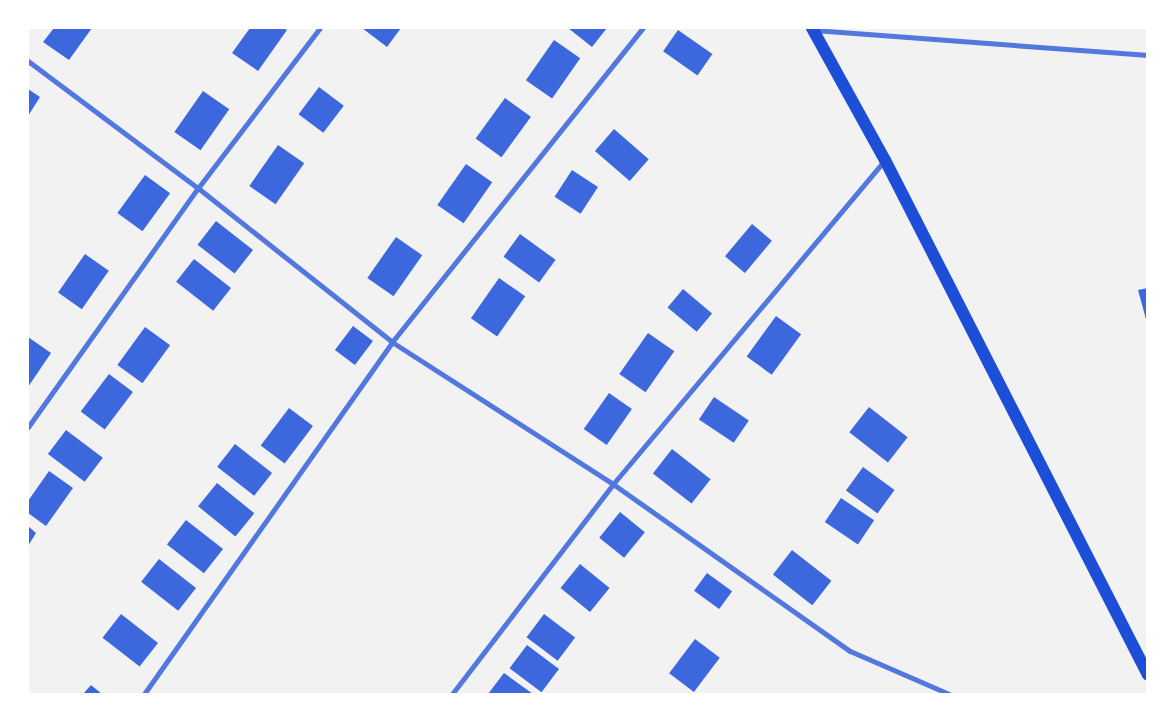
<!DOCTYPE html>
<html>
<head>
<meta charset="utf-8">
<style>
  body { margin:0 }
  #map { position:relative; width:1175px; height:722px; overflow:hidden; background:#f2f2f2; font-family:"Work Sans",sans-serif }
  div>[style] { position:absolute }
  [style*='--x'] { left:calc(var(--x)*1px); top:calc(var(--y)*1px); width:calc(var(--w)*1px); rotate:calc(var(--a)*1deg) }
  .building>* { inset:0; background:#3d67dc; transform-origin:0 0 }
  .minor>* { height:5px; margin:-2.5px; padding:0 2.5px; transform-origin:2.5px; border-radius:2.5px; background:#5277de }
  .primary>* { height:12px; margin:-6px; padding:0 6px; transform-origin:6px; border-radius:6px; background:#1d4ed8 }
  span { translate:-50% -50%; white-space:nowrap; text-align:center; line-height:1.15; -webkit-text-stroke:5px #fff; paint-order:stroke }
  .frame { position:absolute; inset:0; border:29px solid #fff; pointer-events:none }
</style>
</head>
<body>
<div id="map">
  <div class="building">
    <div style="clip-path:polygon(54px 28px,92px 28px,69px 60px,43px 42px)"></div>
    <div style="clip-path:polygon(250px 28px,283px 28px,287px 30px,258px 71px,232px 53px)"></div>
    <div style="clip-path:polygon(362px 28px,401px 28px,387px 47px)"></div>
    <div style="clip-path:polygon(568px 28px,607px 28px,592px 47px)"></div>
    <div style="left:678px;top:30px;width:42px;height:26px;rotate:35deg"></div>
    <div style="left:554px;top:40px;width:32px;height:49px;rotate:35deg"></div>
    <div style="left:319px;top:87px;width:31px;height:34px;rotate:37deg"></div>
    <div style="clip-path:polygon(28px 89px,40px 97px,28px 116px)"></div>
    <div style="left:203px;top:91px;width:32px;height:50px;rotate:35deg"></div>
    <div style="left:505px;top:98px;width:32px;height:50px;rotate:36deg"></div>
    <div style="left:614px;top:129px;width:46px;height:29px;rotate:41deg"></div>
    <div style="left:278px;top:145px;width:32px;height:50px;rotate:35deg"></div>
    <div style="left:466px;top:164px;width:32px;height:50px;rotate:35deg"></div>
    <div style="left:572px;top:170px;width:31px;height:32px;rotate:33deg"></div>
    <div style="left:145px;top:175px;width:31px;height:47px;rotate:36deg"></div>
    <div style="left:216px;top:221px;width:47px;height:30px;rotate:38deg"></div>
    <div style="left:752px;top:224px;width:26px;height:42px;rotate:40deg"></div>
    <div style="left:520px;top:234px;width:44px;height:28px;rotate:36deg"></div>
    <div style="left:396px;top:237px;width:32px;height:50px;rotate:35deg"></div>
    <div style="left:85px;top:254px;width:29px;height:47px;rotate:35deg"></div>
    <div style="left:194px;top:259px;width:47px;height:29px;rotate:38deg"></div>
    <div style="left:499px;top:278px;width:32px;height:49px;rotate:35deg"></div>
    <div style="clip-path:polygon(1148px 288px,1148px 323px,1147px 323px,1138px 290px)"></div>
    <div style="left:683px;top:289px;width:38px;height:24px;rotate:40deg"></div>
    <div style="left:776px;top:316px;width:31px;height:50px;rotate:36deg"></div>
    <div style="left:353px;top:326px;width:25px;height:30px;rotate:37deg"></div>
    <div style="left:145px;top:327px;width:31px;height:47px;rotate:36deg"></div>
    <div style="left:648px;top:333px;width:32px;height:50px;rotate:35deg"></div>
    <div style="clip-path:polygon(28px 337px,51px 353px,28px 387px)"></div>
    <div style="left:109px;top:374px;width:30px;height:47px;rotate:37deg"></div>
    <div style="left:609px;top:393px;width:28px;height:44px;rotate:35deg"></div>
    <div style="left:714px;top:397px;width:42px;height:27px;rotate:34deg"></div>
    <div style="left:869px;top:407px;width:49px;height:32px;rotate:38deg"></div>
    <div style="left:289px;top:408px;width:30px;height:47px;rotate:37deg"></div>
    <div style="left:66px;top:430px;width:46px;height:30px;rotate:37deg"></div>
    <div style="left:235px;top:444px;width:47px;height:29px;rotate:38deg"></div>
    <div style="left:672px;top:449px;width:49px;height:31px;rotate:38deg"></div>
    <div style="left:863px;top:467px;width:39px;height:29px;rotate:36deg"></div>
    <div style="clip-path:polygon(49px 471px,73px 488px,46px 526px,28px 513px,28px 501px)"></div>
    <div style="left:217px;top:483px;width:48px;height:30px;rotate:39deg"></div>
    <div style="left:841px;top:498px;width:40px;height:29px;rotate:34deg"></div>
    <div style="left:620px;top:512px;width:32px;height:33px;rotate:39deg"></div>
    <div style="left:186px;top:520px;width:47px;height:31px;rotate:38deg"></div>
    <div style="clip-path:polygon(28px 526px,36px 533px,28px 546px)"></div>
    <div style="left:792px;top:550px;width:50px;height:31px;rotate:38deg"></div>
    <div style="left:159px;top:559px;width:47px;height:29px;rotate:38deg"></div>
    <div style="left:580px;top:564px;width:38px;height:31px;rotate:39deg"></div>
    <div style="left:707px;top:573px;width:31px;height:22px;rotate:36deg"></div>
    <div style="left:121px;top:614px;width:47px;height:30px;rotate:38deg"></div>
    <div style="left:544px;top:614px;width:39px;height:29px;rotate:37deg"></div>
    <div style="left:695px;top:639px;width:31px;height:43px;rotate:37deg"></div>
    <div style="left:527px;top:645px;width:40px;height:29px;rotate:37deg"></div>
    <div style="clip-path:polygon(504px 673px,533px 694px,488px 694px)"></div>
    <div style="clip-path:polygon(91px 685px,102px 694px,83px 694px)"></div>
  </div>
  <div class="minor">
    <div style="--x:814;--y:30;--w:335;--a:4.3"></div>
    <div style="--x:28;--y:61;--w:212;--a:36.8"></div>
    <div style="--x:198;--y:188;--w:248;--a:38.4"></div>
    <div style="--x:392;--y:342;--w:263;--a:32.7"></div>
    <div style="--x:613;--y:484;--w:290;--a:35.2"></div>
    <div style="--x:850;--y:651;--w:108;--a:23.5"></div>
    <div style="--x:28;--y:427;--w:293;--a:-54.6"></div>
    <div style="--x:198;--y:188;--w:201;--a:-52.7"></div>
    <div style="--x:144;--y:694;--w:431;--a:-54.8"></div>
    <div style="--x:392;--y:342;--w:402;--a:-51.4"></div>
    <div style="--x:452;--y:694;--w:265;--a:-52.5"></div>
    <div style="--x:613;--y:484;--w:422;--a:-50"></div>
  </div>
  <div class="primary">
    <div style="--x:812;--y:28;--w:151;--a:61.1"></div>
    <div style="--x:885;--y:160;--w:578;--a:62.95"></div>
  </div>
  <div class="frame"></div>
</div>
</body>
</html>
